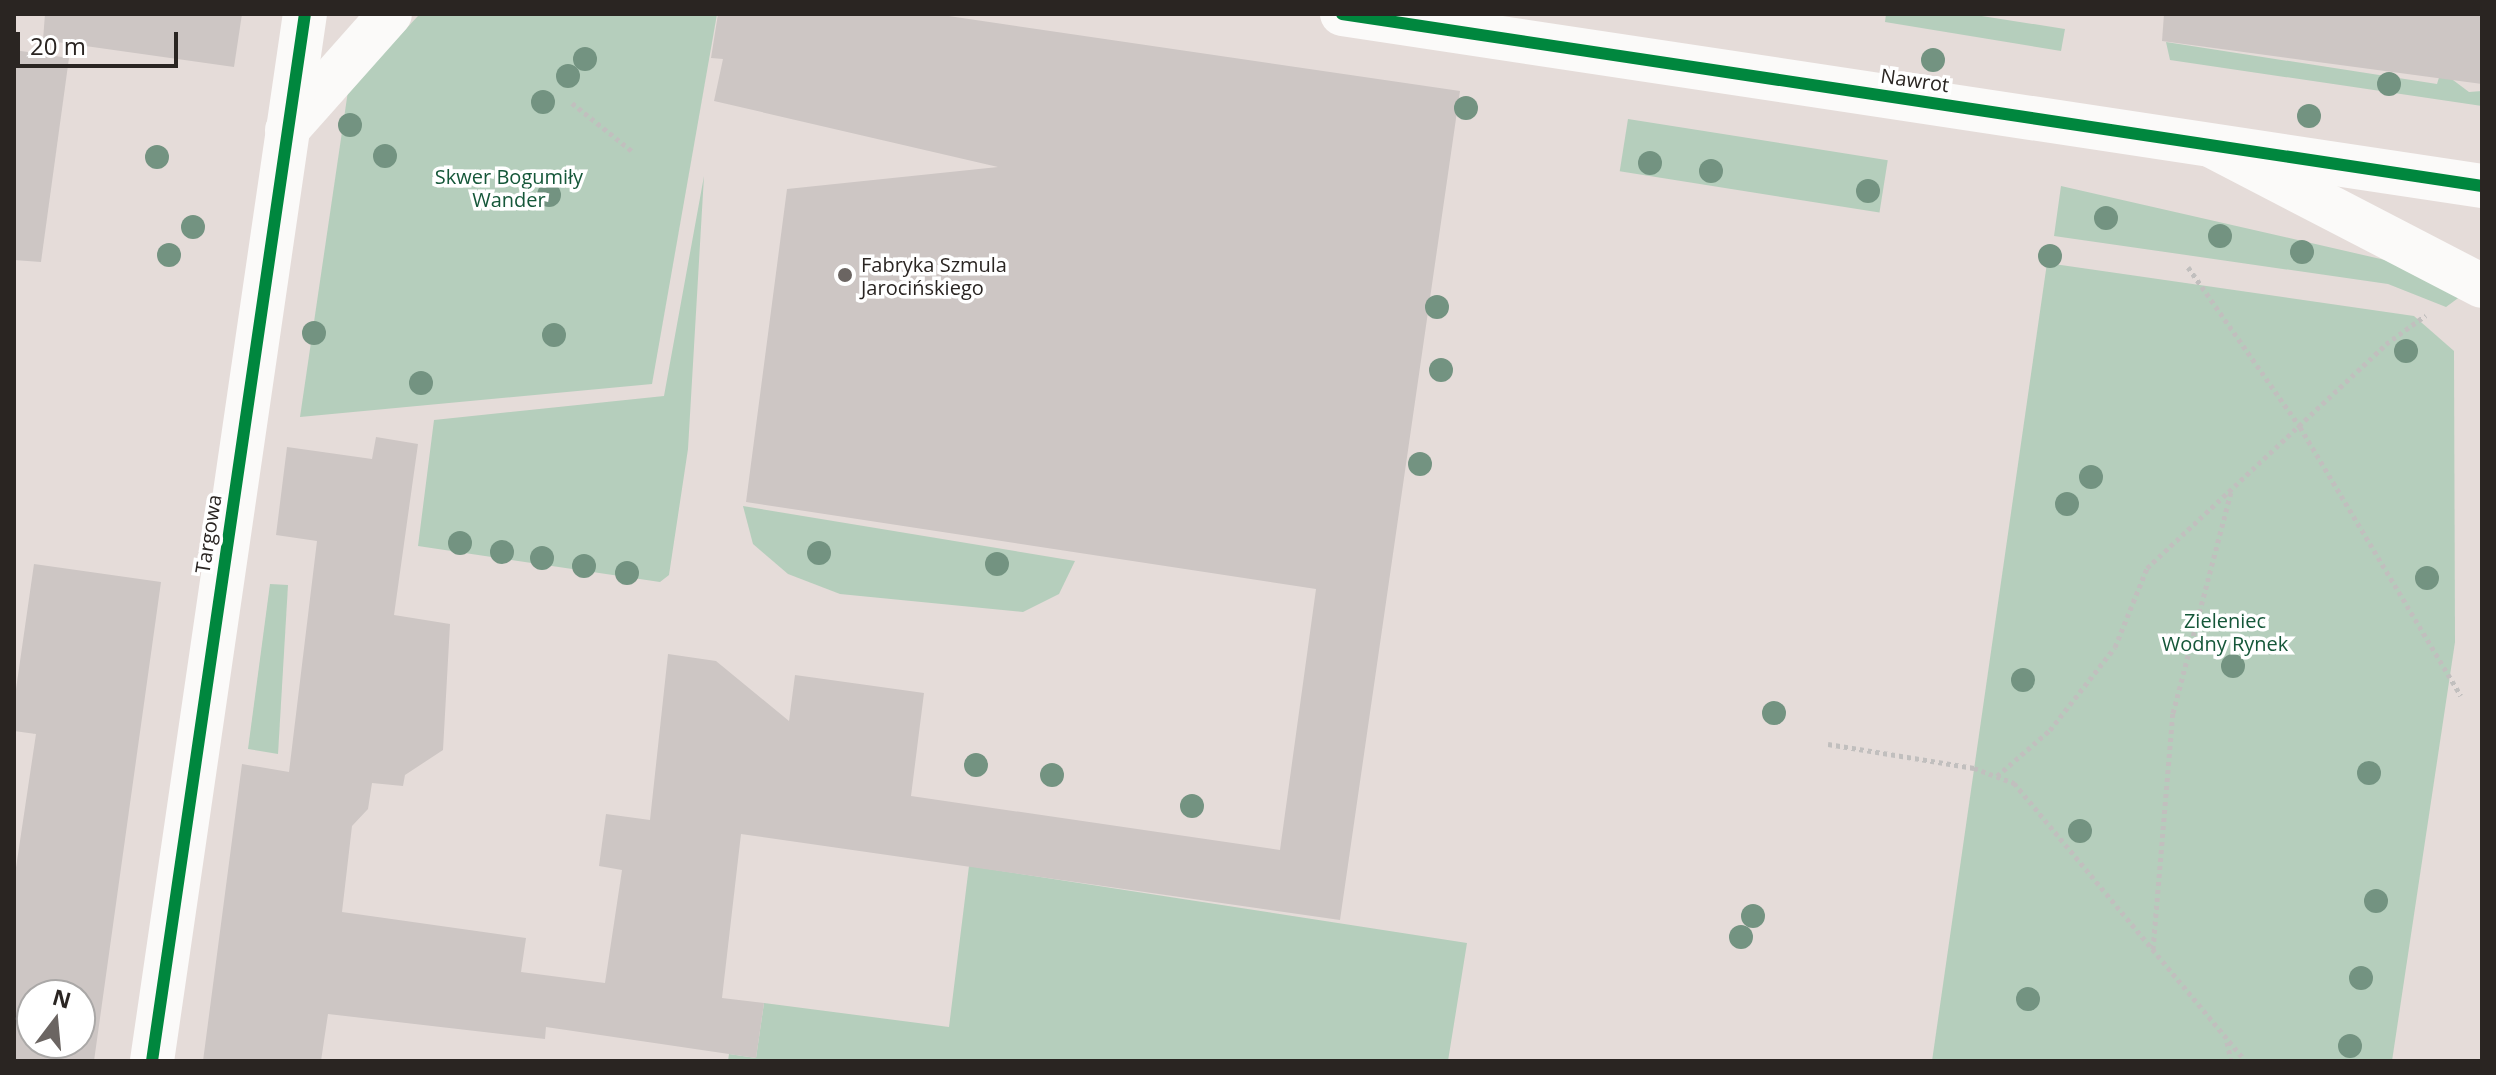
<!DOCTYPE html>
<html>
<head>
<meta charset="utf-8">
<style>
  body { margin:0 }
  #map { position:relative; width:2496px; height:1075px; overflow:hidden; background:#e5dcd9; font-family:"Open Sans",sans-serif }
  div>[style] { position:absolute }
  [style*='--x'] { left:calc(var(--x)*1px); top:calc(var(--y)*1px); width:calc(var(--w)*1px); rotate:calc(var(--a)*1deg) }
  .green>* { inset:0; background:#b5cebc; transform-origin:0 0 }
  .building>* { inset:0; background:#cdc6c4 }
  .path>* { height:5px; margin-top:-2.5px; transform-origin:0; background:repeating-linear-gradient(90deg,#c1bfbe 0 4px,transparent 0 8px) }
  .street>* { height:44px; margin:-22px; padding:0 22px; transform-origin:22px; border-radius:22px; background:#fbfaf9 }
  .secondary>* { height:44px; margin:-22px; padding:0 22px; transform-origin:22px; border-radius:22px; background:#fbfaf9 }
  .cycleway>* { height:12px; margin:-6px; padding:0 6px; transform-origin:6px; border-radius:6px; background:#00873e }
  .trees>* { width:24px; height:24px; margin:-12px; border-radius:50%; background:#739381 }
  .dots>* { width:22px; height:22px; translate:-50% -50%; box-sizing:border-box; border:4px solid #fff; border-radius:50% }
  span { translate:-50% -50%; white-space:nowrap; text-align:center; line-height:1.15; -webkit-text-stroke:7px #fff; paint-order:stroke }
  .street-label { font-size:20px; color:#2a2522 }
  .park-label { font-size:20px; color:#155739 }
  .poi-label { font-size:20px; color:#2a2522 }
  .left { translate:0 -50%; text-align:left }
  .frame { position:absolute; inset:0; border:16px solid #2a2522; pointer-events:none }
  .north { position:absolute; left:16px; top:979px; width:80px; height:80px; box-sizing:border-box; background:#fff; border:2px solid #aaa8a7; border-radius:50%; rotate:16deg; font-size:22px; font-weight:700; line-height:32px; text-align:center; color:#2a2522 }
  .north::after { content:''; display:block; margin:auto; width:28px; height:36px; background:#6b6562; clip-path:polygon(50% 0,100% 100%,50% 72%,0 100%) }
  .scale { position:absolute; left:16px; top:32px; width:162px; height:36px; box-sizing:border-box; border:4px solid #2a2522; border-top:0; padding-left:10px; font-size:24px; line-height:28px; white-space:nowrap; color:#2a2522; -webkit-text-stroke:6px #fff; paint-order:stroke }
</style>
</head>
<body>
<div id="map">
  <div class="green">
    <div style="clip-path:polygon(717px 14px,652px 384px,300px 417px,348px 91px,418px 16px)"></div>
    <div style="clip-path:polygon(1886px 14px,1969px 14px,2065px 29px,2061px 51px,1885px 22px)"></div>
    <div style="clip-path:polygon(2166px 42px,2437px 84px,2441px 71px,2469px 92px,2482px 91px,2482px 106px,2170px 60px)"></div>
    <div style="left:1628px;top:119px;width:263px;height:53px;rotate:9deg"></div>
    <div style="clip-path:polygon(704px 176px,688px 449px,669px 575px,660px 582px,418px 546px,434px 420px,664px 396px)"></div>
    <div style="clip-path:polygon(2061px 186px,2407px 265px,2465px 293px,2446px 307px,2388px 284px,2054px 236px)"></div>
    <div style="clip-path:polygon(2047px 263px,2414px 316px,2454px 351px,2455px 642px,2392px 1061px,1932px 1061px)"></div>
    <div style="clip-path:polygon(743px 506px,1075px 561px,1059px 594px,1023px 612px,840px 594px,788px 574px,753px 544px)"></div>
    <div style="clip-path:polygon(270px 584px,288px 585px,278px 754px,248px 749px)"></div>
    <div style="clip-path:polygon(969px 866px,1467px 943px,1448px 1061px,728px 1061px,729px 1054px,756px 1058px,764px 1003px,949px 1027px)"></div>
  </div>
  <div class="building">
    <div style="clip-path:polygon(45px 14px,242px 14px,234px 67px,43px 40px)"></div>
    <div style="clip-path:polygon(718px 14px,935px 14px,1460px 91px,1340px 920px,741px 834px,722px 998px,764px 1003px,756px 1058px,546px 1027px,545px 1039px,328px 1014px,321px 1061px,203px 1061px,242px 764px,289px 772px,317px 541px,276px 535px,287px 447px,372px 459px,376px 437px,418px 444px,394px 615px,450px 624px,443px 750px,405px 775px,403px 786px,372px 783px,368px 809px,352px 826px,342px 912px,526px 938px,521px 972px,605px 983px,622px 870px,599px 866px,606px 814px,650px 820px,668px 654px,716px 661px,789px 721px,795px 675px,924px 693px,911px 796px,1280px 850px,1316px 589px,746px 502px,787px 189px,998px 167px,714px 101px,723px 59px,711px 58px)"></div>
    <div style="clip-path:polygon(2164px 14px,2482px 14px,2482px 84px,2162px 41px)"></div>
    <div style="clip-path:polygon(14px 50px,69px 58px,41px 262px,14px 260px)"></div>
    <div style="clip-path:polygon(evenodd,34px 564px,161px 582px,94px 1061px,14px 1061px,14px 881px,36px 734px,14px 731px,14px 703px,34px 564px,32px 995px,80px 995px,80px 1043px,32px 1043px,32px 995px)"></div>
  </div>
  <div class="path">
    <div style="--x:572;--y:103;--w:77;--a:38.7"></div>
    <div style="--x:2188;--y:267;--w:195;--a:55"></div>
    <div style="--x:2300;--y:427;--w:313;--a:59.1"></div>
    <div style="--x:1828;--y:744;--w:148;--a:9.3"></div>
    <div style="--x:1974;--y:768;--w:43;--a:20.6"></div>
    <div style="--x:2014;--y:783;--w:362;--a:50.2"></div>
    <div style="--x:1997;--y:776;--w:70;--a:-41"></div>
    <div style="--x:2050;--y:730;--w:105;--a:-51.9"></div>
    <div style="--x:2115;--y:647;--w:85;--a:-67.9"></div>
    <div style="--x:2147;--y:568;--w:328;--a:-43.1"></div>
    <div style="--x:2386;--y:344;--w:49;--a:-35.9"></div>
    <div style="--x:2153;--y:949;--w:237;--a:-85.2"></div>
    <div style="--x:2173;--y:713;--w:228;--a:-75.3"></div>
    <div style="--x:2227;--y:1042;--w:19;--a:78"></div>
  </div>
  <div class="street">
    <div style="--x:2212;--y:146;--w:304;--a:27.4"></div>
  </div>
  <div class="secondary">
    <div style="--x:1342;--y:14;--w:1153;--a:8.58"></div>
    <div style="--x:287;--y:130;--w:155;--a:-48.4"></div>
    <div style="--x:152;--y:1061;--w:1058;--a:-81.69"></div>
  </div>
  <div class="cycleway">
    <div style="--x:1342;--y:14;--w:1153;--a:8.58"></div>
    <div style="--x:152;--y:1061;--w:1058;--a:-81.69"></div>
  </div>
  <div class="trees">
    <div style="left:585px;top:59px"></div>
    <div style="left:1933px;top:60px"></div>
    <div style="left:568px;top:76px"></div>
    <div style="left:2389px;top:84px"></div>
    <div style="left:543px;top:102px"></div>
    <div style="left:1466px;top:108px"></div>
    <div style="left:2309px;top:116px"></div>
    <div style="left:350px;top:125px"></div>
    <div style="left:385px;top:156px"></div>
    <div style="left:157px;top:157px"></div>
    <div style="left:1650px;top:163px"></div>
    <div style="left:1711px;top:171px"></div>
    <div style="left:1868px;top:191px"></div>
    <div style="left:549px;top:195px"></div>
    <div style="left:2106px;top:218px"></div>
    <div style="left:193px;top:227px"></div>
    <div style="left:2220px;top:236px"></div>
    <div style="left:2302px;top:252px"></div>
    <div style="left:169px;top:255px"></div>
    <div style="left:2050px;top:256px"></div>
    <div style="left:1437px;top:307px"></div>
    <div style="left:314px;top:333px"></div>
    <div style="left:554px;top:335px"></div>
    <div style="left:2406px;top:351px"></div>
    <div style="left:1441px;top:370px"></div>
    <div style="left:421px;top:383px"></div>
    <div style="left:1420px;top:464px"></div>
    <div style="left:2091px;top:477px"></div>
    <div style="left:2067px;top:504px"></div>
    <div style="left:460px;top:543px"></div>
    <div style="left:502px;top:552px"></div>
    <div style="left:819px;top:553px"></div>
    <div style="left:542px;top:558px"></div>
    <div style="left:997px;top:564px"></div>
    <div style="left:584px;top:566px"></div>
    <div style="left:627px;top:573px"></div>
    <div style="left:2427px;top:578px"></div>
    <div style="left:2233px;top:666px"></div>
    <div style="left:2023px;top:680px"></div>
    <div style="left:1774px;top:713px"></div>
    <div style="left:976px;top:765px"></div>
    <div style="left:2369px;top:773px"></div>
    <div style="left:1052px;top:775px"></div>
    <div style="left:1192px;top:806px"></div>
    <div style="left:2080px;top:831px"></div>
    <div style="left:2376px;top:901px"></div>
    <div style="left:1753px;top:916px"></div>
    <div style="left:1741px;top:937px"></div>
    <div style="left:2361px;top:978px"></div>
    <div style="left:2028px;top:999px"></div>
    <div style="left:2350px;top:1046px"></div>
  </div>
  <div class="dots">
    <div style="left:845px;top:275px;background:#6b6562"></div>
  </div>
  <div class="street-label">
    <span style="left:1915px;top:80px;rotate:8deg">Nawrot</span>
    <span style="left:208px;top:534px;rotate:-81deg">Targowa</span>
  </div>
  <div class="park-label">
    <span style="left:509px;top:188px">Skwer Bogumiły<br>Wander</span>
    <span style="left:2225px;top:632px">Zieleniec<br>Wodny Rynek</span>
  </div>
  <div class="poi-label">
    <span class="left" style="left:861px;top:276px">Fabryka Szmula<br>Jarocińskiego</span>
  </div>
  <div class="frame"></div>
  <div class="north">N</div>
  <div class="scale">20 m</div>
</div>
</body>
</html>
